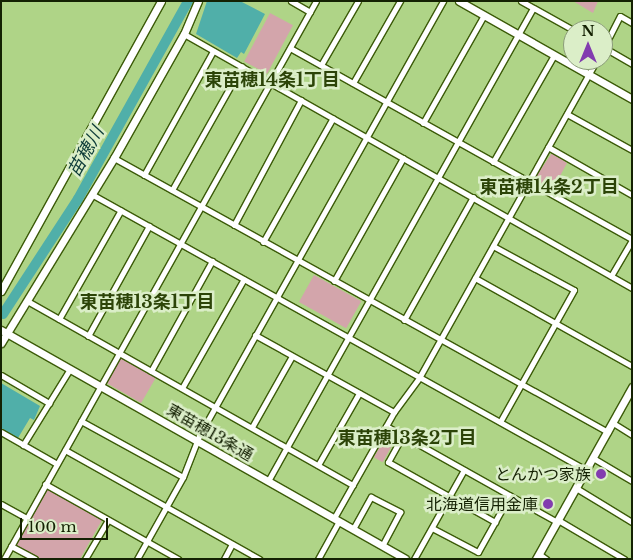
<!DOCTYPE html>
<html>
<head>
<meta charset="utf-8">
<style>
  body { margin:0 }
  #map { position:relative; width:633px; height:560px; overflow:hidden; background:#afd487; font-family:"Libre Baskerville","Noto Sans JP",serif }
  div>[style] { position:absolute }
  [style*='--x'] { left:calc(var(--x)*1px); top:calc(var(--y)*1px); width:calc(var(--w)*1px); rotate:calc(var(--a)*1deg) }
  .green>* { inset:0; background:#d3a5ab; transform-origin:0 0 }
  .water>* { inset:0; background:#50afa9 }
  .river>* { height:10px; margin:-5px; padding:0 5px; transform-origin:5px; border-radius:5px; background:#50afa9 }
  .roads { filter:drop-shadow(1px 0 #3c5b09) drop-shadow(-1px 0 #3c5b09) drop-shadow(0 1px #3c5b09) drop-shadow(0 -1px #3c5b09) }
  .minor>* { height:5px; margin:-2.5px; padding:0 2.5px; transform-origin:2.5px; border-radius:2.5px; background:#fff }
  .tertiary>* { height:7px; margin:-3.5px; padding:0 3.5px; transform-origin:3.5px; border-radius:3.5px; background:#fff }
  .dots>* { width:14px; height:14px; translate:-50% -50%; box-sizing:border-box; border:2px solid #dbeec8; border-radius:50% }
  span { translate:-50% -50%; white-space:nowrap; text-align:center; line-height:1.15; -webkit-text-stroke:5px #dbeec8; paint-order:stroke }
  .street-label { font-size:16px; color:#142103 }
  .poi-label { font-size:16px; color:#142103 }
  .right { translate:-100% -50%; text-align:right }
  .neighbourhood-label { font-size:18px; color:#2c4408; font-weight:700 }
  .water-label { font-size:18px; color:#0d3b38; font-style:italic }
  .frame { position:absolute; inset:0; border:2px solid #142103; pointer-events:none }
  .north { position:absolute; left:563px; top:20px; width:50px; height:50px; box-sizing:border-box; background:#dbeec8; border:1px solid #8b9c79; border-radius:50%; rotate:0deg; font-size:14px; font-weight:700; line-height:20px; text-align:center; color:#142103 }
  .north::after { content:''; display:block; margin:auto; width:18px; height:22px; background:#823caf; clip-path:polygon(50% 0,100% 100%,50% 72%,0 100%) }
  .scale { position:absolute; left:20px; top:518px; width:88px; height:22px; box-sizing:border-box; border:2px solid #142103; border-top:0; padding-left:6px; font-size:15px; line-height:18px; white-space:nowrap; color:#142103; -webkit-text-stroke:4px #dbeec8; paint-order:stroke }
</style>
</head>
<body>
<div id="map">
  <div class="green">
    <div style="clip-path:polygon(573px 1px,598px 1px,593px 13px)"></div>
    <div style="left:270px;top:13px;width:26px;height:55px;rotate:28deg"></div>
    <div style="clip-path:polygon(552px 153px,567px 163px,552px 191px,535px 178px)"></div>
    <div style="left:314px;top:275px;width:54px;height:31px;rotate:29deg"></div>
    <div style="left:121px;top:358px;width:40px;height:29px;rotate:30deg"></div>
    <div style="left:388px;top:432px;width:10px;height:29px;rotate:29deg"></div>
    <div style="clip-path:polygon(45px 488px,102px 520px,80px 559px,41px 559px,14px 544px)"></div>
  </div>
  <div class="water">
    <div style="clip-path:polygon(207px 1px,240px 1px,265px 14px,244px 54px,241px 52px,237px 58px,196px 34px)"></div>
    <div style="clip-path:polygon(1px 383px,40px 406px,34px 420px,30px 418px,18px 438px,1px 428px)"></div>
  </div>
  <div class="river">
    <div style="--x:3;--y:314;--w:137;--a:-56.9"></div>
    <div style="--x:78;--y:199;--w:227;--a:-60.9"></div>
  </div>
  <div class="roads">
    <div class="minor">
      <div style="--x:291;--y:1;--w:22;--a:30"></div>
      <div style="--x:521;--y:1;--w:60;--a:29.1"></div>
      <div style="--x:184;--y:34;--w:515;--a:29.55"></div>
      <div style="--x:603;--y:47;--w:34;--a:30"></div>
      <div style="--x:290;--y:48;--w:392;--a:29.2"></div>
      <div style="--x:603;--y:49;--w:37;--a:-63"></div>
      <div style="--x:620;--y:16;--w:14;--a:30"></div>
      <div style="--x:321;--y:65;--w:74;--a:-60"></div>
      <div style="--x:353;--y:83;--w:95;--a:-60.2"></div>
      <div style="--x:567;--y:114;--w:74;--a:29"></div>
      <div style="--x:423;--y:123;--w:124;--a:-60.5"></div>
      <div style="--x:548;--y:147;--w:97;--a:29.7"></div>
      <div style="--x:114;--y:158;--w:565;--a:29.02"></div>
      <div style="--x:493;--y:162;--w:123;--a:-60.3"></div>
      <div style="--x:144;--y:175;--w:142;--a:-60.9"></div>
      <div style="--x:172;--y:190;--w:142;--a:-60.6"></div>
      <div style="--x:93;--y:195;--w:565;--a:29.15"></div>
      <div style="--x:234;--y:225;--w:142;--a:-61.8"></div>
      <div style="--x:263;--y:242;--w:142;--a:-60.6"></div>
      <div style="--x:493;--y:246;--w:92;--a:28.5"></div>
      <div style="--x:574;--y:290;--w:151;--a:119.3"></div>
      <div style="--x:611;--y:276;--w:42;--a:-59.7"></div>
      <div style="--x:475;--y:278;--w:180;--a:29.3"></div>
      <div style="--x:334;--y:281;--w:141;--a:-60.7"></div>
      <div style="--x:29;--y:302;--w:372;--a:29.5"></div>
      <div style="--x:59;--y:319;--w:125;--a:-60.4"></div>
      <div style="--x:404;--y:320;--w:141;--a:-60.7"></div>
      <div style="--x:255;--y:335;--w:159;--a:29"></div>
      <div style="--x:88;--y:336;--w:126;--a:-61"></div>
      <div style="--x:151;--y:371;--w:126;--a:-61"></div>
      <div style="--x:1;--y:375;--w:56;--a:30.3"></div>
      <div style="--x:182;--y:388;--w:125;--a:-60.4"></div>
      <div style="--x:81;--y:421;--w:116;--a:28.8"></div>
      <div style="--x:613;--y:423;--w:22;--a:32"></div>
      <div style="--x:386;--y:426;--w:196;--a:29.3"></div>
      <div style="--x:252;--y:427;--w:81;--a:-60.6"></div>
      <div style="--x:1;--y:432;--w:64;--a:29.7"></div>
      <div style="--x:403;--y:435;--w:31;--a:119"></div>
      <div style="--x:388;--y:462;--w:123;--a:29.3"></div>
      <div style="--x:23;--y:445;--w:89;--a:-58.3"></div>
      <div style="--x:65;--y:450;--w:223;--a:29.3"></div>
      <div style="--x:593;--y:458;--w:45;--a:30.5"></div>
      <div style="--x:318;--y:465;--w:83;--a:-60.3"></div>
      <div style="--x:268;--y:481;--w:542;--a:-60.74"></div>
      <div style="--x:45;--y:484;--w:153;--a:29.4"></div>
      <div style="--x:576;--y:488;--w:66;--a:31.3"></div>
      <div style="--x:1;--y:504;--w:29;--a:29"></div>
      <div style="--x:334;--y:518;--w:122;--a:-60.5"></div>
      <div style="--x:394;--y:412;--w:42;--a:-53.7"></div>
      <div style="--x:419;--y:378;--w:364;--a:-60.8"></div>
      <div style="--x:558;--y:520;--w:77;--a:30.6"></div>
      <div style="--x:432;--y:528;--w:52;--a:27.6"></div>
      <div style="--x:478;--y:552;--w:65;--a:-60.7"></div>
      <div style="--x:353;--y:529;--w:37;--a:-61"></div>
      <div style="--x:371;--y:497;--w:33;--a:27"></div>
      <div style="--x:400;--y:512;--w:38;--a:118"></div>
      <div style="--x:11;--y:546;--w:27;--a:28"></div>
      <div style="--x:539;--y:554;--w:9;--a:36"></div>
      <div style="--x:4;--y:559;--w:639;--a:-60.79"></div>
      <div style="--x:85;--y:559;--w:45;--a:-59.5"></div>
      <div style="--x:137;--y:559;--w:94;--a:-60.7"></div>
      <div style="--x:183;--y:477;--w:44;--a:-68.7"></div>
      <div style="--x:199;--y:436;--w:499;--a:-60.7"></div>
      <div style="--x:224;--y:559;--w:17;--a:-62"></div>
      <div style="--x:318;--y:559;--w:43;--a:-61.1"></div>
      <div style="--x:414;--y:559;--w:102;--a:-60.7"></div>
    </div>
    <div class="tertiary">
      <div style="--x:459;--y:1;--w:199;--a:29.5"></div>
      <div style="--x:1;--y:291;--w:331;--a:-61.1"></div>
      <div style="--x:1;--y:330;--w:464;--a:29.5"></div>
      <div style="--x:1;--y:343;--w:217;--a:-58.6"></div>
      <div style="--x:114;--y:158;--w:142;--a:-60.6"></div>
      <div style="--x:184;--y:34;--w:36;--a:-67"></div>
      <div style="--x:536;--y:559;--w:197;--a:-60.8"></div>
    </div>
  </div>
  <div class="dots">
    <div style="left:601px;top:474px;background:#823caf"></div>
    <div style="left:548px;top:504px;background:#823caf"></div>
  </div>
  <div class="street-label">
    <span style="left:210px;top:432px;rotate:30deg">東苗穂13条通</span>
  </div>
  <div class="poi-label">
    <span class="right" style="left:591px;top:474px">とんかつ家族</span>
    <span class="right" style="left:538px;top:504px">北海道信用金庫</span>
  </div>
  <div class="neighbourhood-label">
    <span style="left:272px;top:80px">東苗穂14条1丁目</span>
    <span style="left:549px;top:187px">東苗穂14条2丁目</span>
    <span style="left:147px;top:302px">東苗穂13条1丁目</span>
    <span style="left:407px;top:438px">東苗穂13条2丁目</span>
  </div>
  <div class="water-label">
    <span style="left:86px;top:152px;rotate:-61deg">苗穂川</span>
  </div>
  <div class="frame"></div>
  <div class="north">N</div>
  <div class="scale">100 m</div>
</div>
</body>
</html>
